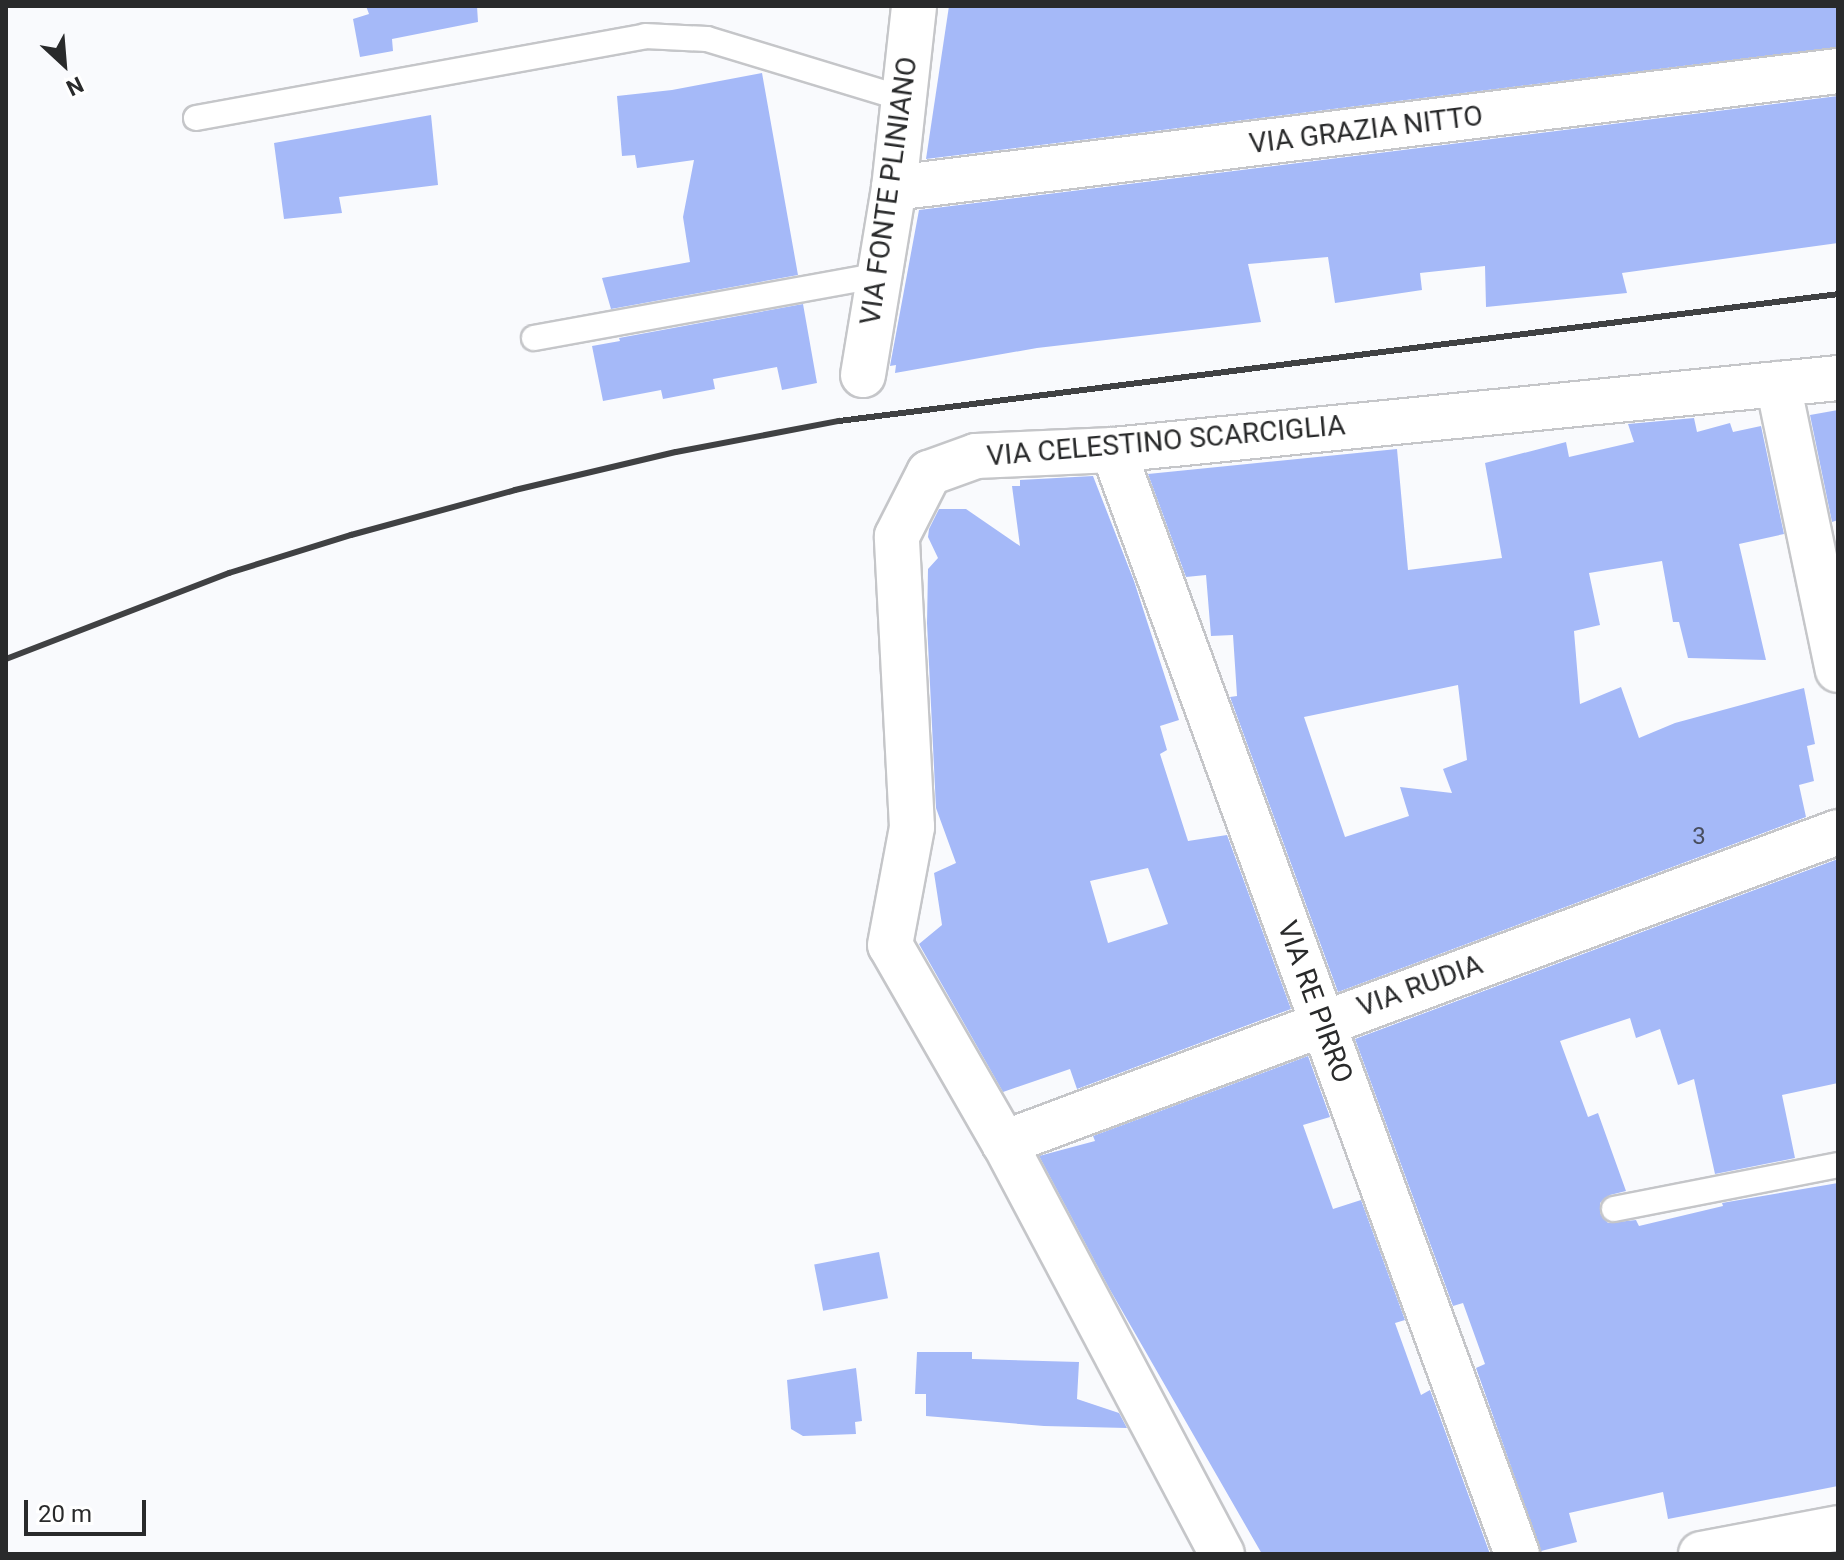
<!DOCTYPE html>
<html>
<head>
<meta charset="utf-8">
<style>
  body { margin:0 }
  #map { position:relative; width:1844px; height:1560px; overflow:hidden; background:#f9fafd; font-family:Roboto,sans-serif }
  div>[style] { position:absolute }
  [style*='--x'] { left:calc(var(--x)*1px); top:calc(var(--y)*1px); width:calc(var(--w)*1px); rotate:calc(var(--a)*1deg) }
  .building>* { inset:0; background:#a5b9f8; transform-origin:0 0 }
  .roads { filter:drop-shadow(2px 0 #c5c6c9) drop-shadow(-2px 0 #c5c6c9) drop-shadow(0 2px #c5c6c9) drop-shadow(0 -2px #c5c6c9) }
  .service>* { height:24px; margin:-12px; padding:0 12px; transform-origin:12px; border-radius:12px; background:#fff }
  .minor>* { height:44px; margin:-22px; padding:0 22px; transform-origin:22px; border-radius:22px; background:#fff }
  .rail>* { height:6px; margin:-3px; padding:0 3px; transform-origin:3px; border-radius:3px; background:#404143 }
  span { translate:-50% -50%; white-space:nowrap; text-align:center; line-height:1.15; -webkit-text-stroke:6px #fff; paint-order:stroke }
  .number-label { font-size:24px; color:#484e5e }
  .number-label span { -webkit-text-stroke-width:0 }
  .street-label { font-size:28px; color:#292a2b }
  .frame { position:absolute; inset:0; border:8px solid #292a2b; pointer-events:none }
  .north { position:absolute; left:24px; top:24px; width:80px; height:80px; -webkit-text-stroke:6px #fff; paint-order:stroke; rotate:154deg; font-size:22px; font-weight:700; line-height:32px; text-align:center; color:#292a2b }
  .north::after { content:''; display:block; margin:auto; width:28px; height:36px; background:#292a2b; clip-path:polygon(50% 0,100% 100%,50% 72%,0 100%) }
  .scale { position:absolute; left:24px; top:1500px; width:122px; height:36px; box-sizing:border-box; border:4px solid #292a2b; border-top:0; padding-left:10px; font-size:24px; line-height:28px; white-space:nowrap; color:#292a2b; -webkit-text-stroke:6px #fff; paint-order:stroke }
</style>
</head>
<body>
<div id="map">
  <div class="building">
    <div style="clip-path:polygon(366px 6px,477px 6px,478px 22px,392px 39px,393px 51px,360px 57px,353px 19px,369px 14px)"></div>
    <div style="clip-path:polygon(949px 6px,1838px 6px,1838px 47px,926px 159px)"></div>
    <div style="clip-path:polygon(762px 73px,798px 275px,611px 309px,602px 278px,690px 262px,683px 217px,694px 160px,637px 168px,635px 155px,622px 156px,617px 96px,672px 90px)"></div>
    <div style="clip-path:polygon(1838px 96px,1838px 243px,1622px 273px,1627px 293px,1486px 307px,1485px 266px,1420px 273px,1422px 290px,1335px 303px,1328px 257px,1248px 264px,1261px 322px,1037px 348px,895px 373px,896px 365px,890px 366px,919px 210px)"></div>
    <div style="clip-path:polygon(431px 115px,438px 185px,339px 197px,342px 213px,284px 219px,274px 143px)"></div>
    <div style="clip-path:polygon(803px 304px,817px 383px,782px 390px,777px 367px,713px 379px,715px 389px,663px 399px,661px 390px,603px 401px,592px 346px,620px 341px,619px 338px)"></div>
    <div style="clip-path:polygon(1838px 410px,1838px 520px,1832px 522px,1810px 415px)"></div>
    <div style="clip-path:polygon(evenodd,1694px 418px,1697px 432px,1730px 423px,1733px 432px,1761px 426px,1784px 534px,1739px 544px,1766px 660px,1688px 658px,1679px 622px,1673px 622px,1662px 561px,1589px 573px,1600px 625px,1574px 631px,1580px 704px,1621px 687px,1639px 738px,1675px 723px,1804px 688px,1815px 744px,1807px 746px,1814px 781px,1799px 785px,1806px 817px,1338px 992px,1230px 697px,1237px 696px,1233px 635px,1211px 636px,1206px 575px,1186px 577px,1148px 474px,1397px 449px,1408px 570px,1502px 558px,1485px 463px,1566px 442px,1569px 457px,1634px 442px,1628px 424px,1694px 418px,1458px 685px,1467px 760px,1443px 769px,1452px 793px,1400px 787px,1409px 816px,1345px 837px,1304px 717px,1458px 685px)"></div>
    <div style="clip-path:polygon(evenodd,1093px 476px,1134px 581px,1179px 720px,1160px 726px,1167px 750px,1160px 754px,1188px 841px,1227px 835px,1291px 1009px,1077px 1089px,1070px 1069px,1003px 1092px,919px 944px,942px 925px,934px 873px,956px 863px,936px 808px,927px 623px,928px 569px,938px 558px,928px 537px,929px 529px,939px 509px,966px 509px,1020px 546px,1012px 486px,1020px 486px,1020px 480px,1093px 476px,1148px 868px,1168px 924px,1108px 943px,1090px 881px,1148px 868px)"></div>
    <div style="clip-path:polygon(1838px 859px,1838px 1083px,1782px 1095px,1795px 1158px,1715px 1174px,1694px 1079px,1678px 1085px,1660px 1029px,1636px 1038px,1630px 1018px,1560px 1041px,1588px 1117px,1598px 1113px,1626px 1191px,1610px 1195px,1600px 1203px,1600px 1213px,1608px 1223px,1636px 1220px,1639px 1226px,1723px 1206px,1722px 1203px,1838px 1183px,1838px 1486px,1668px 1519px,1663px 1492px,1569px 1513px,1577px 1542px,1541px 1551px,1476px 1368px,1485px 1364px,1463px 1303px,1453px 1306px,1355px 1039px)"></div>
    <div style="clip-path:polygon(1308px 1056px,1330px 1117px,1303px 1125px,1333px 1209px,1361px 1200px,1405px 1320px,1395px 1323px,1421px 1395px,1430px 1390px,1490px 1554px,1262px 1554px,1109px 1288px,1039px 1156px,1095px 1141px,1093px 1136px)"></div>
    <div style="left:879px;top:1252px;width:47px;height:66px;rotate:79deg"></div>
    <div style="clip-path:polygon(917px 1352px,972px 1352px,972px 1359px,1079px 1362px,1077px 1399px,1119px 1413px,1127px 1428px,1044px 1426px,926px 1416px,926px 1394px,915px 1394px)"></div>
    <div style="clip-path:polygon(856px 1368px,862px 1421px,855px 1422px,856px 1434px,803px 1436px,791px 1429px,787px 1380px)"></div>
  </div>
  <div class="roads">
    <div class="service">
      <div style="--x:196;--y:118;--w:456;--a:-10.3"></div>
      <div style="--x:645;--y:36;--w:62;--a:2.8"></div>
      <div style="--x:707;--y:39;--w:206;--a:16.9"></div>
      <div style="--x:534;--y:338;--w:351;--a:-10.3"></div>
      <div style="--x:1614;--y:1209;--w:228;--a:-11.1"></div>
    </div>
    <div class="minor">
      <div style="--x:894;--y:188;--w:951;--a:-7.07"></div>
      <div style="--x:863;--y:375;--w:190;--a:-80.6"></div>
      <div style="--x:894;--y:188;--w:183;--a:-83.7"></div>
      <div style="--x:1778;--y:384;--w:292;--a:78.2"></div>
      <div style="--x:1113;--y:450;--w:1176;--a:69.9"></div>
      <div style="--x:1004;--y:1143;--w:890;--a:-20.45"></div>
      <div style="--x:1222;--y:1554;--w:465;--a:-117.9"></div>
      <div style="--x:1004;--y:1143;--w:228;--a:-119.9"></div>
      <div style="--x:890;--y:945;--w:120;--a:-79.4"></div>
      <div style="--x:912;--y:827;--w:291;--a:-93"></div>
      <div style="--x:897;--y:536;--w:71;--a:-63.1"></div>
      <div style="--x:929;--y:473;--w:50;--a:-19.9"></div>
      <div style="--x:976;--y:456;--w:137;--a:-2.5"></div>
      <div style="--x:1113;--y:450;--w:729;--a:-5.67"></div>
      <div style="--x:1701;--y:1554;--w:139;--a:-10.7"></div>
    </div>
  </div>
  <div class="rail">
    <div style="--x:6;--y:659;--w:239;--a:-21.1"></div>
    <div style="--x:229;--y:573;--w:128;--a:-17.3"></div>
    <div style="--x:351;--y:535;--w:170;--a:-15.3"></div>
    <div style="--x:515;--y:490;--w:165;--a:-13.3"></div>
    <div style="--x:676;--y:452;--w:166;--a:-10.8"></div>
    <div style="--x:839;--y:421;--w:1007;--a:-7.24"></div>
  </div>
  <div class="number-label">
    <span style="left:1699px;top:837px">3</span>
  </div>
  <div class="street-label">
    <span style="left:1366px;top:130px;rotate:-7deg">VIA GRAZIA NITTO</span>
    <span style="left:889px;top:191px;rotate:-82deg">VIA FONTE PLINIANO</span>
    <span style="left:1166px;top:441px;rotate:-5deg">VIA CELESTINO SCARCIGLIA</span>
    <span style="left:1420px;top:986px;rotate:-20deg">VIA RUDIA</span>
    <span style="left:1315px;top:1002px;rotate:70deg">VIA RE PIRRO</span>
  </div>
  <div class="frame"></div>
  <div class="north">N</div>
  <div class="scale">20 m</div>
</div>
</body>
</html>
